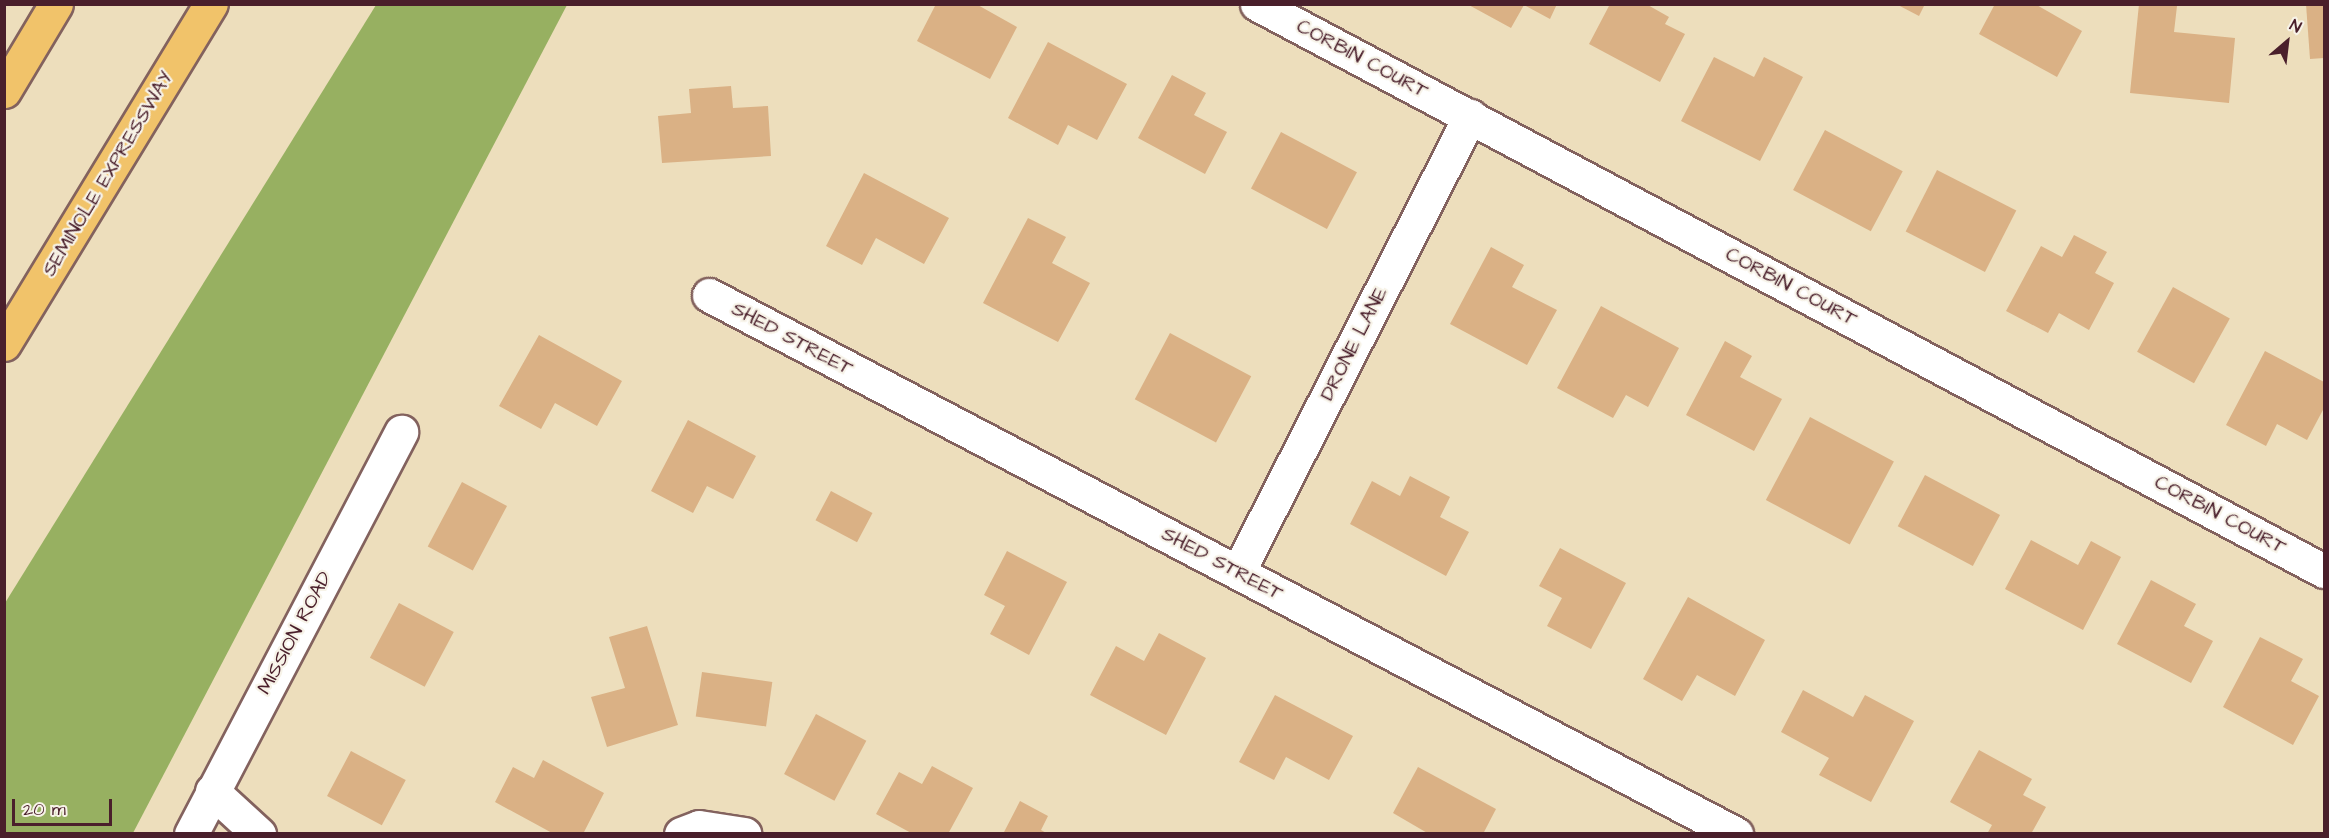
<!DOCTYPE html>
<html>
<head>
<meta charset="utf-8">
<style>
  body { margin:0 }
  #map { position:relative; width:2329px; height:838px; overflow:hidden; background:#eddebc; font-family:"Architects Daughter",sans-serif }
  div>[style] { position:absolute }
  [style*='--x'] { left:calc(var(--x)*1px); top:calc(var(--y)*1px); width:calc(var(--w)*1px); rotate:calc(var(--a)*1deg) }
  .forest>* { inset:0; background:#97b061 }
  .building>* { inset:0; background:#dab185; transform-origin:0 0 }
  .roads { filter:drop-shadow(2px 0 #83625e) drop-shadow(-2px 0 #83625e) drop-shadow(0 2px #83625e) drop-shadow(0 -2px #83625e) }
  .minor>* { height:33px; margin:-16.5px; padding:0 16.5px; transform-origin:16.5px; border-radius:16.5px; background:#fff }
  .highway>* { height:33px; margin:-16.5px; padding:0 16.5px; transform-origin:16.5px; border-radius:16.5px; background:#f1c36a }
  span { translate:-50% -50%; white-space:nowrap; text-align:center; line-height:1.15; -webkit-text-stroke:4.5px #f7f3e8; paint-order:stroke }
  .street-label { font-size:20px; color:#4a1f2b }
  .frame { position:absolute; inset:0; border:6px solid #4a1f2b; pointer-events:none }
  .north { position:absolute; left:2257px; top:12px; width:60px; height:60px; -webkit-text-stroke:4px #f7f3e8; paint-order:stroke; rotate:28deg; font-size:16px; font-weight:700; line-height:24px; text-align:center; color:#4a1f2b }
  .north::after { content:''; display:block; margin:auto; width:21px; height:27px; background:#4a1f2b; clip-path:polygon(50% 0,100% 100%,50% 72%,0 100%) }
  .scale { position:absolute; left:12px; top:799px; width:100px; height:27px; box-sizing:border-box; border:3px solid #4a1f2b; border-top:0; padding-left:8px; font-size:18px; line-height:21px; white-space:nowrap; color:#4a1f2b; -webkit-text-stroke:4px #f7f3e8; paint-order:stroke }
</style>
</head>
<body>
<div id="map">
  <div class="forest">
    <div style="clip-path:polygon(376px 5px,567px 5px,133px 833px,5px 833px,5px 603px)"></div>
  </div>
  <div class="building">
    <div style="clip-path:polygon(936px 4px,976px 4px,1017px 27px,990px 79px,917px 41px)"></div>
    <div style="clip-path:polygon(1467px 4px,1557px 4px,1550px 19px,1524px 5px,1511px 28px)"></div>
    <div style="clip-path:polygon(1610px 4px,1646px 4px,1669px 17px,1665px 24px,1685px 34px,1660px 82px,1589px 44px)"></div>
    <div style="clip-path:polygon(1896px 4px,1925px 4px,1919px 16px)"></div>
    <div style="clip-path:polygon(1995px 4px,2035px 4px,2082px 31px,2057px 77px,1979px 34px)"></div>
    <div style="clip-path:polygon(2139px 4px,2177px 6px,2174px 32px,2235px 38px,2229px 103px,2130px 93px)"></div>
    <div style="clip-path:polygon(2306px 4px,2324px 4px,2324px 58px,2310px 59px)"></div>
    <div style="clip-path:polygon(1048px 42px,1127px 84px,1097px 140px,1068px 125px,1058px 145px,1008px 118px)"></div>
    <div style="clip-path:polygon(1714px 57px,1754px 77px,1764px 57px,1803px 77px,1760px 161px,1681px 121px)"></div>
    <div style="clip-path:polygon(1172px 75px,1206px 93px,1194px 115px,1227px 132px,1205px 174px,1138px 138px)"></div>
    <div style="clip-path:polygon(731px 86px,733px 108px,768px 106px,771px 156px,662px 163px,658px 116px,691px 113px,689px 89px)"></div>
    <div style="left:1825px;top:130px;width:88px;height:68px;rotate:28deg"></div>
    <div style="left:1281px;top:132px;width:86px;height:64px;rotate:28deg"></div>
    <div style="left:1937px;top:170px;width:89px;height:69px;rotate:27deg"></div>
    <div style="clip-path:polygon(864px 173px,949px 218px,924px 264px,876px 238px,862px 265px,826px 246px)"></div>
    <div style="clip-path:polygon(1028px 218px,1066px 237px,1052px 263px,1090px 283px,1058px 342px,983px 303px)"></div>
    <div style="clip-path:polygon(2074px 235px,2107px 252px,2095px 273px,2114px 283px,2089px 330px,2059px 313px,2048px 333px,2006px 311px,2041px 246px,2062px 257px)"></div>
    <div style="clip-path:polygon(1491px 247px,1524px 265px,1512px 287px,1557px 310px,1527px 365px,1450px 324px)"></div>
    <div style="left:2173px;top:287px;width:65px;height:74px;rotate:29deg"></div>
    <div style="clip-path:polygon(1601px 306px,1679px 348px,1648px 407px,1626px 395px,1613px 418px,1557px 388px)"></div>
    <div style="left:1170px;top:333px;width:92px;height:75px;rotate:28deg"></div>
    <div style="clip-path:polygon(539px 335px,622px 381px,597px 426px,555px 403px,541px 429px,499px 406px)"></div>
    <div style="clip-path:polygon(1725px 341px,1752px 356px,1740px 377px,1782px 399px,1754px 451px,1686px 415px)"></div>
    <div style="clip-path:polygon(2265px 351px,2324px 382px,2324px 408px,2307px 440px,2277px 424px,2266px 446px,2226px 425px)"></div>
    <div style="left:1810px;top:417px;width:95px;height:94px;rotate:28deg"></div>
    <div style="clip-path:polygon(688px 420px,756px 456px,733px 499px,707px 486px,693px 513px,651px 491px)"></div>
    <div style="left:1925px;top:475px;width:85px;height:58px;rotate:28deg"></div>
    <div style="clip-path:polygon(1410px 476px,1450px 497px,1440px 517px,1469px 532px,1446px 576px,1350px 524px,1372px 481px,1400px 496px)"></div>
    <div style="left:462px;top:482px;width:51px;height:73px;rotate:28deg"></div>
    <div style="left:831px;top:491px;width:47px;height:33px;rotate:28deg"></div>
    <div style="clip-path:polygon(2031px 540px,2078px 565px,2091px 541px,2121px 557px,2083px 630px,2005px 589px)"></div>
    <div style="clip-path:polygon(1560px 548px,1626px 583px,1591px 649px,1547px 626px,1562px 598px,1539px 586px)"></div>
    <div style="clip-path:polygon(1007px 551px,1067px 582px,1029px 655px,990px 634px,1005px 606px,984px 595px)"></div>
    <div style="clip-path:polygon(2151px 580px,2196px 604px,2184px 626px,2213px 641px,2191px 683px,2117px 644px)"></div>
    <div style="clip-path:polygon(1688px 597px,1765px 640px,1735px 696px,1697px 675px,1682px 701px,1643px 679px)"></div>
    <div style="left:399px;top:603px;width:62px;height:62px;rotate:28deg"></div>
    <div style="clip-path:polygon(647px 626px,678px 725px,607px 747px,591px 697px,625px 688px,609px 637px)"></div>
    <div style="clip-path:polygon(1159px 633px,1206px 658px,1166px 735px,1090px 695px,1116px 646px,1144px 661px)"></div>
    <div style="clip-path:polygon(2260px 637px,2303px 659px,2291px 681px,2319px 696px,2293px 745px,2223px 707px)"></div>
    <div style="left:702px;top:672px;width:71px;height:45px;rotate:8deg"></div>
    <div style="clip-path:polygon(1803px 690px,1853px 717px,1865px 695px,1914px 721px,1871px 802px,1819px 775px,1829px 758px,1781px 732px)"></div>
    <div style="clip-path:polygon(1275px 695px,1353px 736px,1329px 780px,1286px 757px,1274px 780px,1239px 762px)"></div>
    <div style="left:816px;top:714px;width:57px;height:68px;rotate:28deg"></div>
    <div style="clip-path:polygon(1979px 750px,2032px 779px,2023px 795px,2046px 807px,2031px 834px,1987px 834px,1992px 825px,1950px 802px)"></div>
    <div style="left:351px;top:751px;width:62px;height:51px;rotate:28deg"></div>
    <div style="clip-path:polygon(543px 760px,604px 793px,583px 834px,554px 834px,495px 802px,513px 767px,534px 778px)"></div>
    <div style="clip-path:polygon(932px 766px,973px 788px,948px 834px,913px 834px,876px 814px,899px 772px,922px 784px)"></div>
    <div style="clip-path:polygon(1418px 767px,1496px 809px,1483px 834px,1429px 834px,1393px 813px)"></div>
    <div style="clip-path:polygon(1020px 801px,1048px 816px,1041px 830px,1048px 834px,1003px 834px)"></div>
  </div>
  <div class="roads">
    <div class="minor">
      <div style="--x:1257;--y:4;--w:1208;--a:27.99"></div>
      <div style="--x:709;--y:295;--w:1160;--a:27.69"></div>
      <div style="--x:1238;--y:572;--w:512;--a:-63.03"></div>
      <div style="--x:212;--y:791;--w:64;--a:42.5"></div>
      <div style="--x:191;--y:834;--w:454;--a:-62.4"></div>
      <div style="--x:681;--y:834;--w:19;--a:-21"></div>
      <div style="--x:699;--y:827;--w:46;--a:8.8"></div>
    </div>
    <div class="highway">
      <div style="--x:4;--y:91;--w:101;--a:-59.1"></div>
      <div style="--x:4;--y:344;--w:398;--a:-58.7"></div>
    </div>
  </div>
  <div class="street-label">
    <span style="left:1362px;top:59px;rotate:28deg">CORBIN COURT</span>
    <span style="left:108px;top:174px;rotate:-59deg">SEMINOLE EXPRESSWAY</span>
    <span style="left:1791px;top:287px;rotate:28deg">CORBIN COURT</span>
    <span style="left:792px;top:339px;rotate:28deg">SHED STREET</span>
    <span style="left:1354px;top:344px;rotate:-63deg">DRONE LANE</span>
    <span style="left:2220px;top:515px;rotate:28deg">CORBIN COURT</span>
    <span style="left:1222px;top:564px;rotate:28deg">SHED STREET</span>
    <span style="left:295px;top:633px;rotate:-62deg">MISSION ROAD</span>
  </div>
  <div class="frame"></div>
  <div class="north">N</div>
  <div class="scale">20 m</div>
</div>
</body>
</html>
